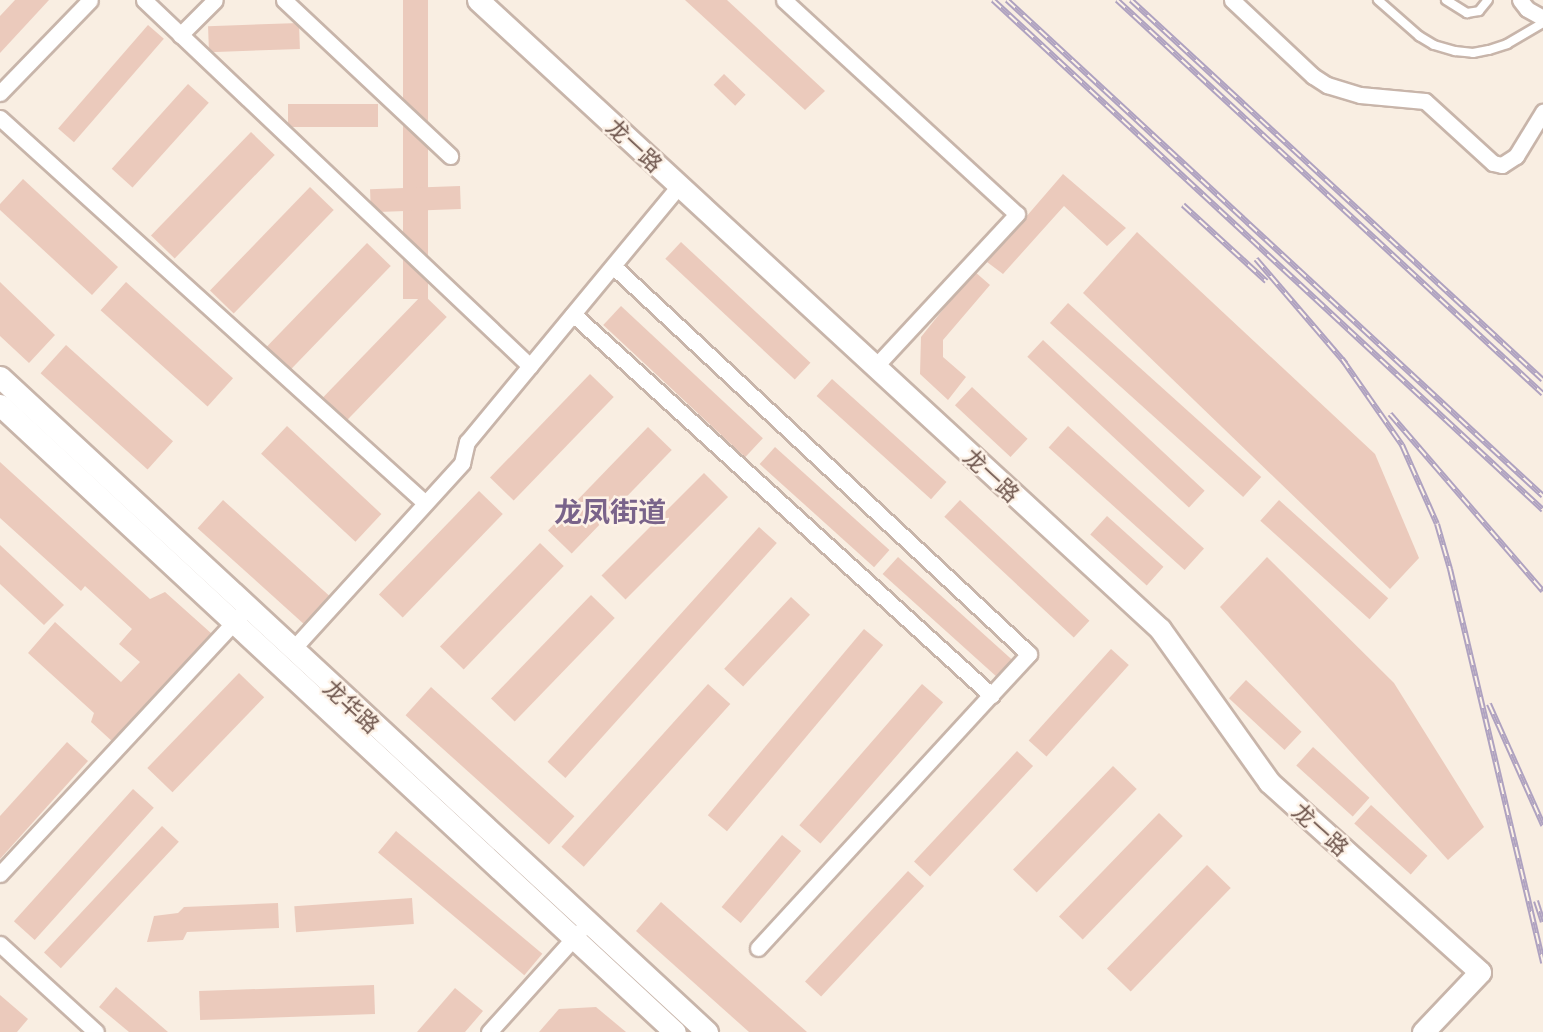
<!DOCTYPE html>
<html>
<head>
<meta charset="utf-8">
<style>
  body { margin:0 }
  #map { position:relative; width:1543px; height:1032px; overflow:hidden; background:#f9eee2; font-family:Commissioner,"Noto Sans SC",sans-serif }
  div>[style] { position:absolute }
  [style*='--x'] { left:calc(var(--x)*1px); top:calc(var(--y)*1px); width:calc(var(--w)*1px); rotate:calc(var(--a)*1deg) }
  .building>* { inset:0; background:#ebcabc; transform-origin:0 0 }
  .roads { filter:drop-shadow(2px 0 #c8b5aa) drop-shadow(-2px 0 #c8b5aa) drop-shadow(0 2px #c8b5aa) drop-shadow(0 -2px #c8b5aa) }
  .lane>* { height:8px; margin:-4px; padding:0 4px; transform-origin:4px; border-radius:4px; background:#fff }
  .street>* { height:15px; margin:-7.5px; padding:0 7.5px; transform-origin:7.5px; border-radius:7.5px; background:#fff }
  .secondary>* { height:21px; margin:-10.5px; padding:0 10.5px; transform-origin:10.5px; border-radius:10.5px; background:#fff }
  .rail>* { height:6px; margin-top:-3px; transform-origin:0; background:repeating-linear-gradient(90deg,#fdf2e7 0 11px,#afa2c0 0 22px); box-sizing:border-box; border-block:2px solid #afa2c0 }
  span { translate:-50% -50%; white-space:nowrap; text-align:center; line-height:1.15; -webkit-text-stroke:5px #fdf2e7; paint-order:stroke }
  .street-label { font-size:22px; color:#6d544b }
  .district-label { font-size:28px; color:#79638a; font-weight:700 }
</style>
</head>
<body>
<div id="map">
  <div class="building">
    <div style="clip-path:polygon(15px 0,49px 0,0 53px,0 16px)"></div>
    <div style="left:403px;top:0;width:25px;height:299px"></div>
    <div style="clip-path:polygon(685px 0,727px 0,825px 91px,805px 110px)"></div>
    <div style="left:299px;top:23px;width:26px;height:91px;rotate:88deg"></div>
    <div style="left:148px;top:25px;width:21px;height:137px;rotate:41deg"></div>
    <div style="left:724px;top:74px;width:30px;height:15px;rotate:44deg"></div>
    <div style="left:188px;top:84px;width:28px;height:114px;rotate:42deg"></div>
    <div style="left:378px;top:104px;width:23px;height:90px;rotate:90deg"></div>
    <div style="left:251px;top:132px;width:33px;height:144px;rotate:44deg"></div>
    <div style="clip-path:polygon(1063px 174px,1126px 228px,1107px 246px,1064px 206px,1003px 274px,987px 262px)"></div>
    <div style="clip-path:polygon(23px 179px,118px 267px,92px 295px,0 210px,0 204px)"></div>
    <div style="left:460px;top:186px;width:23px;height:90px;rotate:88deg"></div>
    <div style="left:310px;top:187px;width:33px;height:144px;rotate:44deg"></div>
    <div style="clip-path:polygon(1137px 232px,1375px 454px,1419px 558px,1390px 589px,1083px 293px)"></div>
    <div style="left:681px;top:242px;width:177px;height:23px;rotate:43deg"></div>
    <div style="left:367px;top:243px;width:33px;height:145px;rotate:44deg"></div>
    <div style="clip-path:polygon(974px 271px,990px 285px,943px 340px,943px 357px,966px 377px,948px 400px,920px 374px,921px 337px)"></div>
    <div style="clip-path:polygon(0 282px,55px 335px,29px 363px,0 336px)"></div>
    <div style="left:126px;top:282px;width:144px;height:38px;rotate:42deg"></div>
    <div style="left:423px;top:294px;width:33px;height:144px;rotate:44deg"></div>
    <div style="left:1068px;top:303px;width:260px;height:27px;rotate:42deg"></div>
    <div style="left:621px;top:306px;width:194px;height:26px;rotate:43deg"></div>
    <div style="left:1043px;top:340px;width:221px;height:23px;rotate:43deg"></div>
    <div style="left:66px;top:345px;width:144px;height:38px;rotate:42deg"></div>
    <div style="left:590px;top:374px;width:33px;height:144px;rotate:44deg"></div>
    <div style="left:832px;top:379px;width:154px;height:23px;rotate:42deg"></div>
    <div style="left:972px;top:387px;width:76px;height:25px;rotate:43deg"></div>
    <div style="left:287px;top:426px;width:129px;height:38px;rotate:43deg"></div>
    <div style="left:1068px;top:426px;width:183px;height:29px;rotate:42deg"></div>
    <div style="left:648px;top:427px;width:33px;height:144px;rotate:44deg"></div>
    <div style="left:775px;top:447px;width:154px;height:23px;rotate:42deg"></div>
    <div style="clip-path:polygon(0 462px,150px 599px,165px 592px,212px 634px,114px 743px,91px 722px,94px 713px,28px 653px,55px 622px,121px 682px,140px 662px,119px 644px,132px 629px,85px 586px,81px 591px,0 518px)"></div>
    <div style="left:704px;top:473px;width:34px;height:145px;rotate:45deg"></div>
    <div style="left:479px;top:491px;width:33px;height:144px;rotate:44deg"></div>
    <div style="left:223px;top:500px;width:143px;height:38px;rotate:42deg"></div>
    <div style="left:960px;top:500px;width:177px;height:23px;rotate:43deg"></div>
    <div style="left:1279px;top:500px;width:147px;height:28px;rotate:42deg"></div>
    <div style="left:1107px;top:516px;width:76px;height:25px;rotate:42deg"></div>
    <div style="left:759px;top:527px;width:24px;height:316px;rotate:42deg"></div>
    <div style="left:540px;top:543px;width:33px;height:144px;rotate:44deg"></div>
    <div style="clip-path:polygon(0 545px,64px 605px,44px 625px,0 584px)"></div>
    <div style="left:898px;top:557px;width:155px;height:23px;rotate:42deg"></div>
    <div style="clip-path:polygon(1267px 557px,1394px 683px,1484px 827px,1448px 860px,1220px 607px)"></div>
    <div style="left:591px;top:595px;width:33px;height:144px;rotate:44deg"></div>
    <div style="left:791px;top:597px;width:26px;height:98px;rotate:43deg"></div>
    <div style="left:864px;top:629px;width:25px;height:243px;rotate:40deg"></div>
    <div style="left:1111px;top:649px;width:24px;height:123px;rotate:42deg"></div>
    <div style="left:239px;top:673px;width:35px;height:132px;rotate:44deg"></div>
    <div style="left:1246px;top:680px;width:76px;height:25px;rotate:43deg"></div>
    <div style="left:708px;top:684px;width:30px;height:219px;rotate:42deg"></div>
    <div style="left:922px;top:684px;width:28px;height:187px;rotate:41deg"></div>
    <div style="left:431px;top:687px;width:193px;height:38px;rotate:42deg"></div>
    <div style="clip-path:polygon(67px 742px,88px 761px,0 859px,0 816px)"></div>
    <div style="left:1313px;top:747px;width:76px;height:25px;rotate:42deg"></div>
    <div style="left:1017px;top:751px;width:22px;height:151px;rotate:43deg"></div>
    <div style="left:1113px;top:766px;width:33px;height:144px;rotate:44deg"></div>
    <div style="left:133px;top:789px;width:28px;height:178px;rotate:42deg"></div>
    <div style="left:1371px;top:805px;width:76px;height:25px;rotate:42deg"></div>
    <div style="left:1159px;top:813px;width:33px;height:144px;rotate:44deg"></div>
    <div style="left:162px;top:826px;width:23px;height:173px;rotate:43deg"></div>
    <div style="left:396px;top:831px;width:191px;height:28px;rotate:40deg"></div>
    <div style="left:782px;top:835px;width:25px;height:94px;rotate:40deg"></div>
    <div style="left:1207px;top:865px;width:33px;height:144px;rotate:44deg"></div>
    <div style="left:908px;top:871px;width:22px;height:151px;rotate:43deg"></div>
    <div style="left:412px;top:898px;width:26px;height:118px;rotate:86deg"></div>
    <div style="clip-path:polygon(661px 902px,807px 1032px,749px 1032px,636px 931px)"></div>
    <div style="clip-path:polygon(278px 903px,279px 928px,187px 932px,183px 940px,147px 942px,154px 916px,178px 913px,184px 907px)"></div>
    <div style="left:374px;top:985px;width:29px;height:175px;rotate:88deg"></div>
    <div style="clip-path:polygon(116px 987px,168px 1032px,129px 1032px,99px 1007px)"></div>
    <div style="clip-path:polygon(455px 988px,483px 1011px,465px 1032px,417px 1032px)"></div>
    <div style="clip-path:polygon(0 995px,28px 1019px,17px 1032px,0 1032px)"></div>
    <div style="clip-path:polygon(596px 1007px,626px 1032px,539px 1032px,559px 1009px)"></div>
  </div>
  <div class="roads">
    <div class="lane">
      <div style="--x:1378;--y:0;--w:55;--a:41.3"></div>
      <div style="--x:1419;--y:36;--w:17;--a:31"></div>
      <div style="--x:1434;--y:45;--w:22;--a:16"></div>
      <div style="--x:1455;--y:51;--w:18;--a:6"></div>
      <div style="--x:1473;--y:53;--w:16;--a:-11"></div>
      <div style="--x:1489;--y:50;--w:19;--a:-18"></div>
      <div style="--x:1507;--y:44;--w:42;--a:-30.3"></div>
      <div style="--x:1446;--y:0;--w:25;--a:32"></div>
      <div style="--x:1467;--y:13;--w:12;--a:-9"></div>
      <div style="--x:1479;--y:11;--w:14;--a:-51"></div>
    </div>
    <div class="street">
      <div style="--x:144;--y:0;--w:532;--a:43.48"></div>
      <div style="--x:284;--y:0;--w:228;--a:43.2"></div>
      <div style="--x:784;--y:0;--w:316;--a:42.6"></div>
      <div style="--x:1017;--y:214;--w:209;--a:132.9"></div>
      <div style="--x:1232;--y:0;--w:111;--a:43.2"></div>
      <div style="--x:1313;--y:76;--w:17;--a:33"></div>
      <div style="--x:1327;--y:85;--w:34;--a:17"></div>
      <div style="--x:1360;--y:95;--w:65;--a:5.3"></div>
      <div style="--x:1425;--y:101;--w:92;--a:42.4"></div>
      <div style="--x:1493;--y:163;--w:9;--a:13"></div>
      <div style="--x:1502;--y:165;--w:17;--a:-33"></div>
      <div style="--x:1516;--y:156;--w:52;--a:-58.5"></div>
      <div style="--x:1520;--y:0;--w:11;--a:52"></div>
      <div style="--x:1527;--y:9;--w:18;--a:29"></div>
      <div style="--x:180;--y:35;--w:49;--a:-45"></div>
      <div style="--x:0;--y:93;--w:129;--a:-45.9"></div>
      <div style="--x:0;--y:118;--w:573;--a:42.17"></div>
      <div style="--x:573;--y:314;--w:566;--a:42.35"></div>
      <div style="--x:991;--y:695;--w:56;--a:-47.2"></div>
      <div style="--x:1029;--y:654;--w:569;--a:-136.99"></div>
      <div style="--x:292;--y:650;--w:253;--a:-47.7"></div>
      <div style="--x:462;--y:463;--w:22;--a:-77"></div>
      <div style="--x:467;--y:442;--w:332;--a:-50.4"></div>
      <div style="--x:0;--y:874;--w:354;--a:-47.1"></div>
      <div style="--x:0;--y:944;--w:130;--a:42.5"></div>
      <div style="--x:758;--y:948;--w:344;--a:-47.4"></div>
      <div style="--x:489;--y:1032;--w:135;--a:-48"></div>
    </div>
    <div class="secondary">
      <div style="--x:478;--y:0;--w:928;--a:42.68"></div>
      <div style="--x:1160;--y:629;--w:188;--a:54.5"></div>
      <div style="--x:1269;--y:782;--w:284;--a:42"></div>
      <div style="--x:1480;--y:972;--w:83;--a:133.5"></div>
      <div style="--x:0;--y:377;--w:964;--a:42.81"></div>
      <div style="--x:0;--y:405;--w:921;--a:42.89"></div>
    </div>
  </div>
  <div class="rail">
    <div style="--x:993;--y:0;--w:750;--a:42.84"></div>
    <div style="--x:1007;--y:0;--w:730;--a:42.78"></div>
    <div style="--x:1117;--y:0;--w:580;--a:42.77"></div>
    <div style="--x:1131;--y:0;--w:560;--a:42.69"></div>
    <div style="--x:1183;--y:205;--w:113;--a:42.5"></div>
    <div style="--x:1256;--y:259;--w:138;--a:49.4"></div>
    <div style="--x:1342;--y:359;--w:105;--a:55.1"></div>
    <div style="--x:1402;--y:445;--w:86;--a:66.1"></div>
    <div style="--x:1437;--y:524;--w:47;--a:73.9"></div>
    <div style="--x:1450;--y:569;--w:405;--a:76.7"></div>
    <div style="--x:1390;--y:414;--w:234;--a:49.2"></div>
    <div style="--x:1489;--y:704;--w:133;--a:65.9"></div>
    <div style="--x:1536;--y:901;--w:22;--a:72"></div>
  </div>
  <div class="street-label">
    <span style="left:635px;top:145px;rotate:43deg">龙一路</span>
    <span style="left:992px;top:475px;rotate:43deg">龙一路</span>
    <span style="left:352px;top:706px;rotate:43deg">龙华路</span>
    <span style="left:1321px;top:829px;rotate:42deg">龙一路</span>
  </div>
  <div class="district-label">
    <span style="left:610px;top:511px">龙凤街道</span>
  </div>
</div>
</body>
</html>
